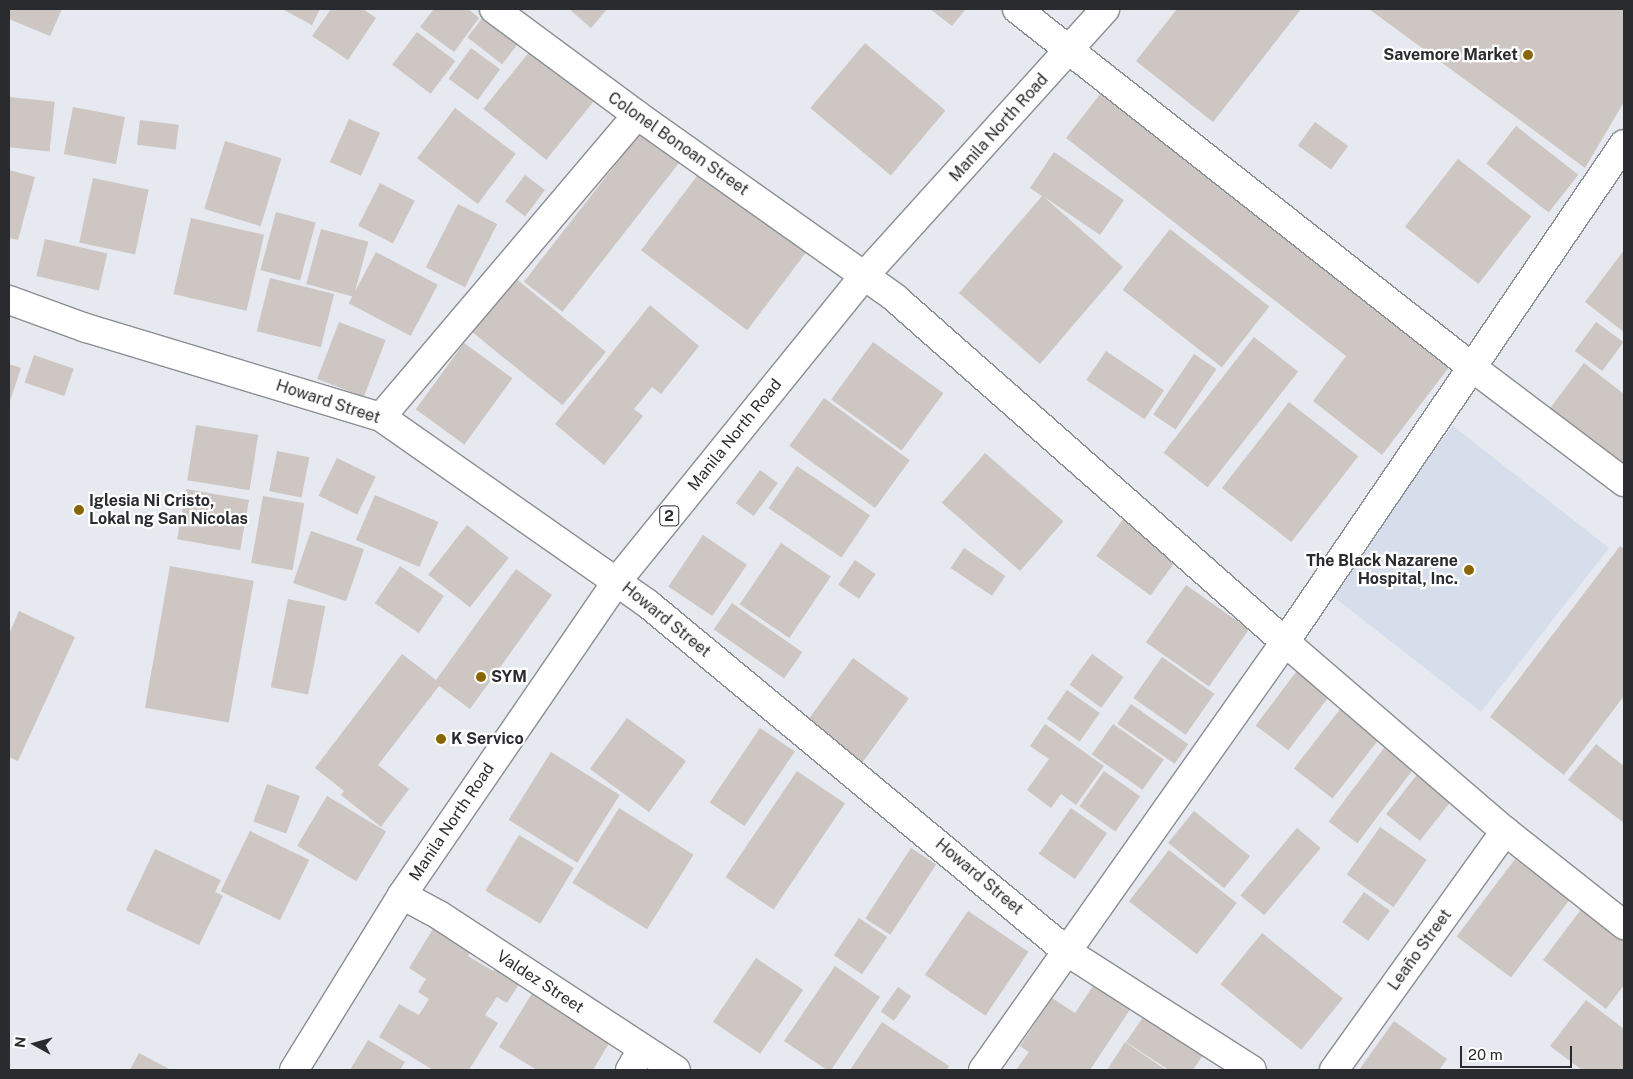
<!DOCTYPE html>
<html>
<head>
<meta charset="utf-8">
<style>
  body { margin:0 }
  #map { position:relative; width:1633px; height:1079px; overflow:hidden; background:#e6e9ef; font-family:"Public Sans",sans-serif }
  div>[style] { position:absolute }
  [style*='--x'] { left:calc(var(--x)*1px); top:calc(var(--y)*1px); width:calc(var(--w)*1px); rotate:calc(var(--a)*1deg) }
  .built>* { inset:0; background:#d7deeb; transform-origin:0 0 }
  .building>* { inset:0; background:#cdc6c2; transform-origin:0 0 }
  .roads { filter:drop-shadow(1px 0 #8b8e93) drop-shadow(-1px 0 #8b8e93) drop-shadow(0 1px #8b8e93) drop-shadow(0 -1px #8b8e93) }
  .minor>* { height:28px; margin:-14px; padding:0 14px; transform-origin:14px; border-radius:14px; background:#fff }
  .trunk>* { height:28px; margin:-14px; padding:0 14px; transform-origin:14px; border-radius:14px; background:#fff }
  .dots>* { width:14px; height:14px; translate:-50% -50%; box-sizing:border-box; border:2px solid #fff; border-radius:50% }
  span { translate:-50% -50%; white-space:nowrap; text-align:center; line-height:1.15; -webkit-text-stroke:4.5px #fff; paint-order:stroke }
  .shield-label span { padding:1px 4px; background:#fff; border:1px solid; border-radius:4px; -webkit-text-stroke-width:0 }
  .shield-label { font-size:15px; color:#2a2b2e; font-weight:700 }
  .poi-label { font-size:16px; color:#2a2b2e; font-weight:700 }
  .right { translate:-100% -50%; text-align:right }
  .left { translate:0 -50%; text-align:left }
  .street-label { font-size:16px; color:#2a2b2e }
  .frame { position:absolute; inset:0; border:10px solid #2a2b2e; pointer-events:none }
  .north { position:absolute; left:10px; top:1019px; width:50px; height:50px; -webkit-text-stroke:4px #fff; paint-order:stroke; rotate:277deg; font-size:14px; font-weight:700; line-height:20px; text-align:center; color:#2a2b2e }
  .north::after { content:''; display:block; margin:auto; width:18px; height:22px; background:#2a2b2e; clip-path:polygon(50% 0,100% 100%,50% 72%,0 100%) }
  .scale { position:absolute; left:1460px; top:1046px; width:112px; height:22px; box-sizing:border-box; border:2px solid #2a2b2e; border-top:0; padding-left:6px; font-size:15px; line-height:18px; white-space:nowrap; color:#2a2b2e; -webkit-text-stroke:4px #fff; paint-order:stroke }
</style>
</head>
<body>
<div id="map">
  <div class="built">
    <div style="left:1453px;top:426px;width:198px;height:208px;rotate:38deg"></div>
  </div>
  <div class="building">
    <div style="clip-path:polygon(9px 9px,62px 9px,50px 36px,9px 19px)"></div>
    <div style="clip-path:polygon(282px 9px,320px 9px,312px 25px)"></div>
    <div style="clip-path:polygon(331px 9px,363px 9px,376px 18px,348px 60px,312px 36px)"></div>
    <div style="clip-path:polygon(434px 9px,468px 9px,479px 18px,454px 52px,420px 27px)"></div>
    <div style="clip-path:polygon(569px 9px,607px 9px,591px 28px)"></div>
    <div style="clip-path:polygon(930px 9px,966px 9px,952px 26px)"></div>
    <div style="clip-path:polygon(1177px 9px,1301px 9px,1213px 122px,1136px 61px)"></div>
    <div style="clip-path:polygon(1369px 9px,1624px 9px,1624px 102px,1585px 168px)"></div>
    <div style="left:484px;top:16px;width:44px;height:27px;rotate:38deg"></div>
    <div style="left:417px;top:32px;width:48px;height:41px;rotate:37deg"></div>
    <div style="left:865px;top:43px;width:105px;height:85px;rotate:40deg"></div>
    <div style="left:535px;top:45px;width:81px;height:82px;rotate:39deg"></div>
    <div style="left:471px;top:48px;width:36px;height:38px;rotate:36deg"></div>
    <div style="clip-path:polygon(1104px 89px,1453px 362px,1382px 455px,1313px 401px,1346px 356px,1066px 138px)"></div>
    <div style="left:9px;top:97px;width:46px;height:50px;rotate:6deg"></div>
    <div style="left:73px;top:107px;width:53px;height:48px;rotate:11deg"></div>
    <div style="left:455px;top:108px;width:76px;height:63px;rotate:37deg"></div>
    <div style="left:349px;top:119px;width:34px;height:47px;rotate:24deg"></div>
    <div style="left:140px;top:120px;width:39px;height:25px;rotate:7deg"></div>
    <div style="left:1315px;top:122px;width:41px;height:29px;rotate:36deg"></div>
    <div style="left:1516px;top:126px;width:79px;height:48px;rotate:38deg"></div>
    <div style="left:644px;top:128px;width:49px;height:195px;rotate:38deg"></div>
    <div style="left:225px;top:141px;width:59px;height:71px;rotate:17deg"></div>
    <div style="clip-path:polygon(1054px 152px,1124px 200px,1100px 235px,1043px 196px,1123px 267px,1040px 364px,959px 293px,1042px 196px,1030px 188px)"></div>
    <div style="left:1458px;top:159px;width:93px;height:86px;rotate:38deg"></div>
    <div style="clip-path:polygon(9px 170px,35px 177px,18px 240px,9px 238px)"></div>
    <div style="left:700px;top:172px;width:133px;height:98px;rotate:37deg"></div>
    <div style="left:525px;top:175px;width:25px;height:33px;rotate:37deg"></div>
    <div style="left:93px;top:178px;width:57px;height:66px;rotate:12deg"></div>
    <div style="left:380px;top:183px;width:39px;height:48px;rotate:27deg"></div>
    <div style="left:458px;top:204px;width:44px;height:71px;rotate:27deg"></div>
    <div style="left:276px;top:212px;width:41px;height:60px;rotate:15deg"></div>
    <div style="left:191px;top:218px;width:75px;height:78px;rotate:13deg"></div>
    <div style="left:321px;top:229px;width:49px;height:57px;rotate:15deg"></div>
    <div style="left:1170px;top:229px;width:126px;height:77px;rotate:38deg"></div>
    <div style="left:45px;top:239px;width:64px;height:38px;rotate:13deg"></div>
    <div style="clip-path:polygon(1624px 250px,1624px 332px,1585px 302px)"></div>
    <div style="left:376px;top:252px;width:70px;height:58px;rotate:28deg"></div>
    <div style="left:270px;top:278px;width:66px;height:55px;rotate:14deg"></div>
    <div style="left:515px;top:278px;width:117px;height:69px;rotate:39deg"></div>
    <div style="clip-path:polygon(650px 305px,699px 346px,661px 394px,652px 387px,634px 409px,643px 416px,604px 465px,555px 424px)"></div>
    <div style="left:339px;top:322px;width:50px;height:61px;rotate:21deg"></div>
    <div style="left:1596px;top:322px;width:34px;height:36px;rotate:36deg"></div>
    <div style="left:1254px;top:337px;width:56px;height:147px;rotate:38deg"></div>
    <div style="left:873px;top:342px;width:87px;height:71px;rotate:36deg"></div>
    <div style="left:464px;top:343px;width:60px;height:82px;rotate:36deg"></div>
    <div style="left:1106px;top:351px;width:70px;height:35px;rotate:34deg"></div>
    <div style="left:1194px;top:354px;width:27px;height:73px;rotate:34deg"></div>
    <div style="left:34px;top:355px;width:42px;height:29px;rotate:19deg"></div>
    <div style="clip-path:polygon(1584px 363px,1624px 394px,1624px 469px,1548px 411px)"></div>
    <div style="clip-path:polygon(9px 364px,21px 368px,9px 404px)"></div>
    <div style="left:824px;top:398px;width:106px;height:59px;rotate:36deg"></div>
    <div style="left:1289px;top:402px;width:88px;height:109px;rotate:38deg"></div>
    <div style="left:196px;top:425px;width:63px;height:56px;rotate:9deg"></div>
    <div style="left:277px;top:451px;width:33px;height:41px;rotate:11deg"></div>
    <div style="left:985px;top:453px;width:104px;height:66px;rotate:41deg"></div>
    <div style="left:337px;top:458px;width:43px;height:42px;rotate:26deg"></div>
    <div style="left:797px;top:466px;width:88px;height:51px;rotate:34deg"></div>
    <div style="left:760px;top:470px;width:22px;height:41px;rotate:36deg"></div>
    <div style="left:186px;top:489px;width:64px;height:51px;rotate:10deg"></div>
    <div style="left:375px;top:495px;width:69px;height:49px;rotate:23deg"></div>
    <div style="left:263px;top:496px;width:42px;height:68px;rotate:10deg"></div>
    <div style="left:1124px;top:518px;width:67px;height:47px;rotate:36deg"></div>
    <div style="left:467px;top:525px;width:53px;height:63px;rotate:38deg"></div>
    <div style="left:311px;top:531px;width:56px;height:55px;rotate:19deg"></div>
    <div style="left:703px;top:535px;width:53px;height:62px;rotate:34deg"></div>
    <div style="left:781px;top:543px;width:60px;height:74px;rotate:34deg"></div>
    <div style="clip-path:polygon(1620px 546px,1624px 549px,1624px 696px,1564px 775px,1490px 717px)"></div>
    <div style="left:964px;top:548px;width:50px;height:24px;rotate:34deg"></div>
    <div style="left:855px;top:560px;width:25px;height:30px;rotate:34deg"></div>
    <div style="left:170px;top:566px;width:85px;height:144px;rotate:10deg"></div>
    <div style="left:400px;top:566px;width:53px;height:45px;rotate:34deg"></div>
    <div style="clip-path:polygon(516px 569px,552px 595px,470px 709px,439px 686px,378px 765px,409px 789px,381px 827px,341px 795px,344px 791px,315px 768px,402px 654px,436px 680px)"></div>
    <div style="left:1186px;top:585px;width:77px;height:70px;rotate:35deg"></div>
    <div style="left:288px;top:599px;width:38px;height:90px;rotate:11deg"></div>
    <div style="left:732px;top:603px;width:86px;height:32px;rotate:35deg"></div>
    <div style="clip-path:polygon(19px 611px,75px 637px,18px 761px,9px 757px,9px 634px)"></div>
    <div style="left:1092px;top:654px;width:39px;height:38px;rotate:36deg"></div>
    <div style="left:1162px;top:657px;width:64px;height:50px;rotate:35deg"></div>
    <div style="left:853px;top:658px;width:69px;height:79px;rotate:36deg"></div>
    <div style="left:1302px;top:664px;width:41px;height:77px;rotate:37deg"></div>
    <div style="left:1067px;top:690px;width:40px;height:35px;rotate:35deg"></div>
    <div style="left:1345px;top:703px;width:49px;height:83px;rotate:38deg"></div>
    <div style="left:1131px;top:704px;width:70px;height:24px;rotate:35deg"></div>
    <div style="left:627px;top:718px;width:73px;height:63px;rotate:36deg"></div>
    <div style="clip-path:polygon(1045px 724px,1104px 766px,1076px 805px,1061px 794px,1051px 808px,1027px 790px,1049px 759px,1030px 746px)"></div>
    <div style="left:1113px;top:724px;width:62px;height:37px;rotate:35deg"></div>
    <div style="left:760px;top:728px;width:42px;height:90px;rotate:34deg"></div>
    <div style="left:1387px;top:744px;width:36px;height:97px;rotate:37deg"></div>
    <div style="clip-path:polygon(1596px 744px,1624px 766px,1624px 823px,1568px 780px)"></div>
    <div style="left:551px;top:752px;width:81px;height:80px;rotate:32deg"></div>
    <div style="left:1423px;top:767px;width:43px;height:60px;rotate:38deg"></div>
    <div style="left:797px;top:771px;width:58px;height:128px;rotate:34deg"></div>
    <div style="left:1104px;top:771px;width:44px;height:43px;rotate:35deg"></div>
    <div style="left:267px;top:784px;width:35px;height:40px;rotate:20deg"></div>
    <div style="left:327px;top:796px;width:69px;height:58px;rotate:31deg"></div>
    <div style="left:619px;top:808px;width:88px;height:88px;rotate:32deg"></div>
    <div style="left:1071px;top:808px;width:44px;height:56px;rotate:35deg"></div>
    <div style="left:1194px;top:811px;width:72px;height:41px;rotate:39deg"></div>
    <div style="left:1380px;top:827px;width:57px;height:58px;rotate:35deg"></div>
    <div style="left:1297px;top:828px;width:31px;height:88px;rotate:40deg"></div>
    <div style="left:250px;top:831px;width:66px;height:67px;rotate:26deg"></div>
    <div style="left:519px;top:835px;width:64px;height:65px;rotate:31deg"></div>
    <div style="left:911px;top:848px;width:30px;height:84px;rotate:33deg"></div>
    <div style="clip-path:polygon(155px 849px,221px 880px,215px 892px,223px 896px,199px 945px,126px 910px)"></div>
    <div style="left:1169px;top:850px;width:86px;height:65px;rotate:38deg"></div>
    <div style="left:1515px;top:859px;width:68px;height:97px;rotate:37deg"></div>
    <div style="left:1364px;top:892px;width:32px;height:37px;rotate:36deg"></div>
    <div style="clip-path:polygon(1585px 904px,1624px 934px,1624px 985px,1606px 1009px,1543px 960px)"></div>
    <div style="left:968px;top:911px;width:73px;height:77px;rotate:34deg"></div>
    <div style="left:859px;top:918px;width:34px;height:45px;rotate:34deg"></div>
    <div style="clip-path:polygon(439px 919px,477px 942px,468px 956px,493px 971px,500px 961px,524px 976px,507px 1003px,497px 997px,485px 1015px,498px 1023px,469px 1070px,433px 1070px,379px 1037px,399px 1004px,419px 1015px,429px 999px,418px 992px,426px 979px,409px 968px)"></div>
    <div style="left:1262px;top:933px;width:104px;height:66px;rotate:39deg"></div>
    <div style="left:756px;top:958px;width:57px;height:77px;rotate:34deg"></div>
    <div style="clip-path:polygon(835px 966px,880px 997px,831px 1070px,827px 1070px,784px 1041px)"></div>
    <div style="clip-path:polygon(1095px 983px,1131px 1008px,1090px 1070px,1016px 1070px,1029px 1052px,1020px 1046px,1052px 998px,1075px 1013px)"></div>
    <div style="clip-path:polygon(536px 987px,614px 1035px,593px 1070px,537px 1070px,499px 1047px)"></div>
    <div style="left:898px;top:987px;width:16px;height:30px;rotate:35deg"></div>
    <div style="clip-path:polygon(1586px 1000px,1624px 1029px,1624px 1070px,1582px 1070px,1550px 1046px)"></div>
    <div style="clip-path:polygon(1148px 1010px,1207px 1049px,1193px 1070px,1169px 1070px,1126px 1042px)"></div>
    <div style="clip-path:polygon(1394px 1021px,1447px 1059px,1439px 1070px,1359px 1070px)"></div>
    <div style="clip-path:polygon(882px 1022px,949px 1066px,947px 1070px,850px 1070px)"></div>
    <div style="clip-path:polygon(368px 1040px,405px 1062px,400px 1070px,350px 1070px)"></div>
    <div style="clip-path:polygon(1125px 1042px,1166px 1070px,1107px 1070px)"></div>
    <div style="clip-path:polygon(139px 1053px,171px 1070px,130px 1070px)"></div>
  </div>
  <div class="roads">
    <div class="minor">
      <div style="--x:494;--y:9;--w:178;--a:36.5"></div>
      <div style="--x:637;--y:115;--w:316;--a:35.3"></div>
      <div style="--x:895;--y:298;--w:520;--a:41.41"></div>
      <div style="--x:1285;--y:642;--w:290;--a:40.7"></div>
      <div style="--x:1505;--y:831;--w:152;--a:38.3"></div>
      <div style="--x:1017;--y:9;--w:580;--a:38.21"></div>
      <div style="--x:1473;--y:368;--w:189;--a:37.1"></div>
      <div style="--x:9;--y:300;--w:82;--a:20"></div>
      <div style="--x:86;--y:328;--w:308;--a:16.8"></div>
      <div style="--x:381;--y:417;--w:326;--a:35"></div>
      <div style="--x:648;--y:604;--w:547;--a:39.66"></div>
      <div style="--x:1069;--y:953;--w:217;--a:32.6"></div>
      <div style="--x:381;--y:417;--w:396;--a:-49.7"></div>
      <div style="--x:402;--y:895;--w:42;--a:28.4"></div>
      <div style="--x:439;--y:915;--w:283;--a:33.2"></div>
      <div style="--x:630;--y:1070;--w:24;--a:-60"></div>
      <div style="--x:983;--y:1070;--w:524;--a:-54.79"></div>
      <div style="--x:1285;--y:642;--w:602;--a:-55.76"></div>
      <div style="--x:1334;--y:1070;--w:294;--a:-54.4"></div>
    </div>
    <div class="trunk">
      <div style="--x:294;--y:1070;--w:206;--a:-58.3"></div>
      <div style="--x:402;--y:895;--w:381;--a:-55.6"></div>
      <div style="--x:617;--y:581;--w:394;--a:-51"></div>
      <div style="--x:865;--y:275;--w:358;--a:-47.9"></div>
    </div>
  </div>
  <div class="dots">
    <div style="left:1528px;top:55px;background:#886703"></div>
    <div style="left:79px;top:510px;background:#886703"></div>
    <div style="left:1469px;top:570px;background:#886703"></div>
    <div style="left:481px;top:677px;background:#886703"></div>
    <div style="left:441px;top:739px;background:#886703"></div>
  </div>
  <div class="shield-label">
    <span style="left:669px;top:516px">2</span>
  </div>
  <div class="poi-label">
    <span class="right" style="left:1518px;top:55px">Savemore Market</span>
    <span class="left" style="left:89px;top:510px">Iglesia Ni Cristo,<br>Lokal ng San Nicolas</span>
    <span class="right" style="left:1458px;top:570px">The Black Nazarene<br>Hospital, Inc.</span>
    <span class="left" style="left:491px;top:677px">SYM</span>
    <span class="left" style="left:451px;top:739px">K Servico</span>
  </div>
  <div class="street-label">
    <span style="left:999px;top:128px;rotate:-48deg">Manila North Road</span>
    <span style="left:678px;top:144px;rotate:35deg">Colonel Bonoan Street</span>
    <span style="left:328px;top:402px;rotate:18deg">Howard Street</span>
    <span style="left:735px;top:435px;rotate:-51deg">Manila North Road</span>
    <span style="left:666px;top:620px;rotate:39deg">Howard Street</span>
    <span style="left:452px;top:822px;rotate:-56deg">Manila North Road</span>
    <span style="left:979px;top:877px;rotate:40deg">Howard Street</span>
    <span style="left:1420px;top:950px;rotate:-54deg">Leaño Street</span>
    <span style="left:540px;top:982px;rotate:33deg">Valdez Street</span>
  </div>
  <div class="frame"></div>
  <div class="north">N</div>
  <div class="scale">20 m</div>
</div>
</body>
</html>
